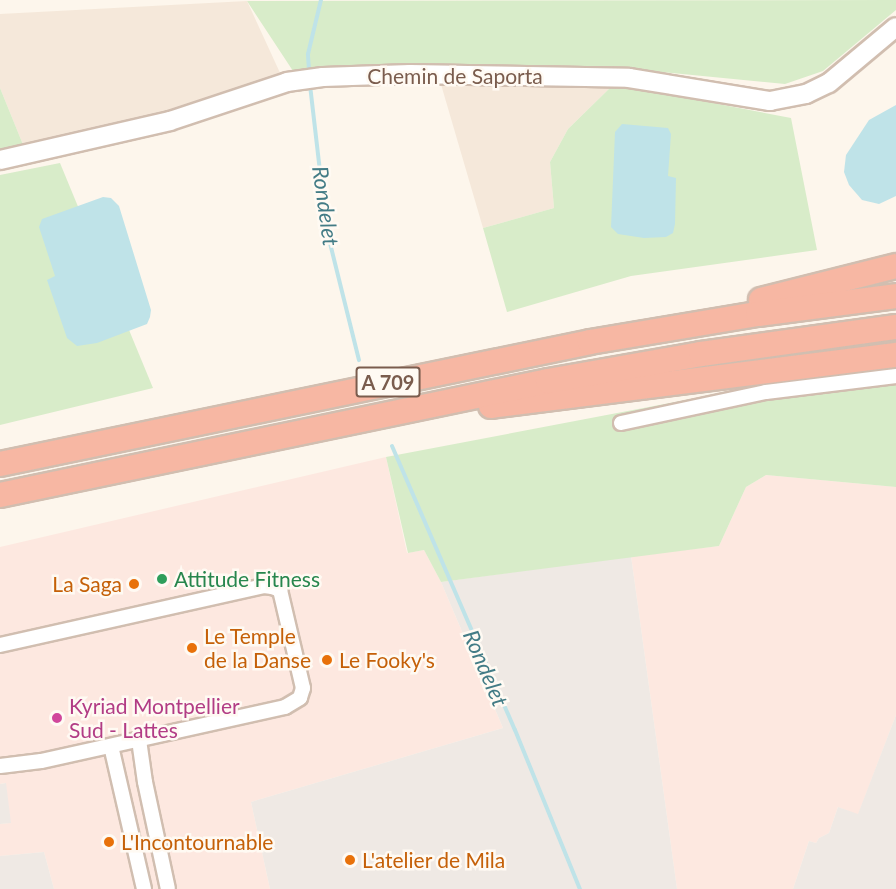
<!DOCTYPE html>
<style>
body{margin:0}
#map{position:relative;width:896px;height:889px;overflow:hidden;background:#fdf6ec;font-family:Lato,sans-serif}
div>[style]{position:absolute}
.residential>*{inset:0;background:#f5e8da}
.commercial>*{inset:0;background:#fde8e0}
.industrial>*{inset:0;background:#efe9e4}
.green>*{inset:0;background:#d8ecc9}
.water>*{inset:0;background:#bfe3e8}
.stream>*{height:4px;margin:-2px;padding:0 2px;transform-origin:2px;border-radius:2px;background:#bfe3e8}
.roads{filter:drop-shadow(2px 0 #d1beb0) drop-shadow(-2px 0 #d1beb0) drop-shadow(0 2px #d1beb0) drop-shadow(0 -2px #d1beb0)}
.street>*{height:14px;margin:-7px;padding:0 7px;transform-origin:7px;border-radius:7px;background:#fff}
.secondary>*{height:18px;margin:-9px;padding:0 9px;transform-origin:9px;border-radius:9px;background:#fff}
.highway>*{height:24px;margin:-12px;padding:0 12px;transform-origin:12px;border-radius:12px;background:#f7b7a3}
.dots>*{width:16px;height:16px;translate:-50% -50%;box-sizing:border-box;border:3px solid #fffaf3;border-radius:50%}
span{translate:-50% -50%;white-space:nowrap;text-align:center;line-height:1.15;-webkit-text-stroke:5px #fffaf3;paint-order:stroke}
.shield-label span{padding:2px 4px;background:#fffaf3;border:2px solid;border-radius:4px;-webkit-text-stroke-width:0}
.shield-label{font-size:20px;color:#7a5c4d;font-weight:700}
.street-label{font-size:21px;color:#7a5c4d}
.leisure-label{font-size:21px;color:#27864d}
.left{translate:0 -50%;text-align:left}
.food-label{font-size:21px;color:#c56008}
.right{translate:-100% -50%;text-align:right}
.hotel-label{font-size:21px;color:#b23c85}
.water-label{font-size:22px;color:#437c86;font-style:italic}
</style>
<div id="map">
<div class="residential">
<i style="clip-path:polygon(247px 1px,281px 75px,142px 119px,24px 147px,0 88px,0 14px)"></i>
<i style="clip-path:polygon(440px 81px,614px 84px,568px 129px,550px 162px,554px 208px,483px 228px)"></i>
</div>
<div class="commercial">
<i style="clip-path:polygon(386px 457px,407px 553px,424px 550px,441px 582px,503px 728px,251px 802px,270px 889px,54px 889px,44px 852px,0 856px,0 824px,10px 823px,5px 783px,0 784px,0 547px)"></i>
<i style="clip-path:polygon(766px 475px,896px 487px,896px 715px,858px 815px,838px 807px,829px 833px,819px 838px,816px 843px,809px 841px,793px 889px,677px 889px,631px 556px,719px 546px,746px 487px)"></i>
</div>
<div class="industrial">
<i style="clip-path:polygon(631px 556px,677px 889px,270px 889px,251px 802px,503px 728px,441px 582px)"></i>
<i style="clip-path:polygon(896px 715px,896px 889px,793px 889px,809px 841px,816px 843px,819px 838px,829px 833px,838px 807px,858px 814px)"></i>
<i style="clip-path:polygon(6px 783px,11px 823px,0 824px,0 784px)"></i>
<i style="clip-path:polygon(44px 852px,54px 889px,0 889px,0 856px)"></i>
</div>
<div class="green">
<i style="clip-path:polygon(896px 0,896px 10px,823px 71px,785px 84px,631px 69px,440px 65px,293px 71px,247px 1px)"></i>
<i style="clip-path:polygon(614px 84px,791px 118px,817px 250px,631px 276px,507px 312px,483px 228px,554px 208px,550px 162px,568px 129px)"></i>
<i style="clip-path:polygon(0 88px,24px 147px,0 152px)"></i>
<i style="clip-path:polygon(60px 163px,153px 388px,0 425px,0 175px)"></i>
<i style="clip-path:polygon(896px 370px,896px 487px,766px 475px,746px 487px,719px 546px,441px 582px,424px 550px,408px 553px,386px 457px,696px 398px)"></i>
</div>
<div class="water">
<i style="clip-path:polygon(896px 105px,896px 196px,879px 204px,862px 200px,849px 185px,844px 172px,846px 155px,869px 120px)"></i>
<i style="clip-path:polygon(622px 124px,668px 128px,671px 134px,668px 176px,676px 178px,675px 224px,673px 233px,666px 237px,644px 238px,618px 234px,611px 227px,615px 132px)"></i>
<i style="clip-path:polygon(103px 197px,111px 198px,119px 206px,151px 310px,150px 317px,147px 324px,97px 343px,77px 346px,67px 338px,47px 280px,55px 276px,39px 227px,42px 219px)"></i>
</div>
<div class="stream">
<i style="left:309px;top:70px;width:16px;rotate:-94deg"></i>
<i style="left:308px;top:54px;width:56px;rotate:-76.5deg"></i>
<i style="left:310px;top:85px;width:147px;rotate:83.4deg"></i>
<i style="left:327px;top:231px;width:133px;rotate:76.1deg"></i>
<i style="left:392px;top:446px;width:309px;rotate:66.6deg"></i>
<i style="left:515px;top:730px;width:172px;rotate:67.8deg"></i>
</div>
<div class="roads">
<div class="street">
<i style="left:621px;top:423px;width:148px;rotate:-12.1deg"></i>
<i style="left:766px;top:392px;width:131px;rotate:-7deg"></i>
<i style="left:0;top:645px;width:271px;rotate:-12.6deg"></i>
<i style="left:264px;top:586px;width:8px;rotate:7deg"></i>
<i style="left:272px;top:587px;width:9px;rotate:21deg"></i>
<i style="left:280px;top:590px;width:101px;rotate:76.8deg"></i>
<i style="left:303px;top:688px;width:10px;rotate:107deg"></i>
<i style="left:300px;top:698px;width:17px;rotate:149deg"></i>
<i style="left:285px;top:707px;width:250px;rotate:167.5deg"></i>
<i style="left:41px;top:761px;width:41px;rotate:173deg"></i>
<i style="left:139px;top:740px;width:42px;rotate:81.9deg"></i>
<i style="left:145px;top:782px;width:109px;rotate:77.9deg"></i>
<i style="left:111px;top:746px;width:147px;rotate:77deg"></i>
</div>
<div class="secondary">
<i style="left:0;top:160px;width:174px;rotate:-12.9deg"></i>
<i style="left:170px;top:121px;width:123px;rotate:-18.4deg"></i>
<i style="left:287px;top:82px;width:36px;rotate:-8deg"></i>
<i style="left:323px;top:77px;width:87px;rotate:-2deg"></i>
<i style="left:410px;top:74px;width:219px;rotate:1deg"></i>
<i style="left:629px;top:78px;width:143px;rotate:9.3deg"></i>
<i style="left:770px;top:101px;width:37px;rotate:-11deg"></i>
<i style="left:806px;top:94px;width:25px;rotate:-26deg"></i>
<i style="left:829px;top:83px;width:87px;rotate:-39.9deg"></i>
</div>
<div class="highway">
<i style="left:761px;top:300px;width:139px;rotate:-14.1deg"></i>
<i style="left:491px;top:406px;width:408px;rotate:-7.2deg"></i>
<i style="left:0;top:464px;width:602px;rotate:-11.68deg"></i>
<i style="left:590px;top:342px;width:170px;rotate:-9.5deg"></i>
<i style="left:758px;top:314px;width:139px;rotate:-7.4deg"></i>
<i style="left:0;top:495px;width:560px;rotate:-11.75deg"></i>
<i style="left:548px;top:381px;width:155px;rotate:-10deg"></i>
<i style="left:701px;top:354px;width:197px;rotate:-7.9deg"></i>
</div>
</div>
<div class="dots">
<i style="left:162px;top:579px;background:#2e9e5b"></i>
<i style="left:134px;top:584px;background:#e8710a"></i>
<i style="left:192px;top:648px;background:#e8710a"></i>
<i style="left:327px;top:660px;background:#e8710a"></i>
<i style="left:57px;top:718px;background:#d1479c"></i>
<i style="left:109px;top:842px;background:#e8710a"></i>
<i style="left:350px;top:860px;background:#e8710a"></i>
</div>
<div class="shield-label">
<span style="left:388px;top:382px">A 709</span>
</div>
<div class="street-label">
<span style="left:455px;top:76px">Chemin de Saporta</span>
</div>
<div class="leisure-label">
<span class="left" style="left:174px;top:579px">Attitude Fitness</span>
</div>
<div class="food-label">
<span class="right" style="left:122px;top:584px">La Saga</span>
<span class="left" style="left:204px;top:648px">Le Temple<br>de la Danse</span>
<span class="left" style="left:339px;top:660px">Le Fooky's</span>
<span class="left" style="left:121px;top:842px">L'Incontournable</span>
<span class="left" style="left:362px;top:860px">L'atelier de Mila</span>
</div>
<div class="hotel-label">
<span class="left" style="left:69px;top:718px">Kyriad Montpellier<br>Sud - Lattes</span>
</div>
<div class="water-label">
<span style="left:326px;top:206px;rotate:82deg">Rondelet</span>
<span style="left:486px;top:668px;rotate:67deg">Rondelet</span>
</div>
</div>
